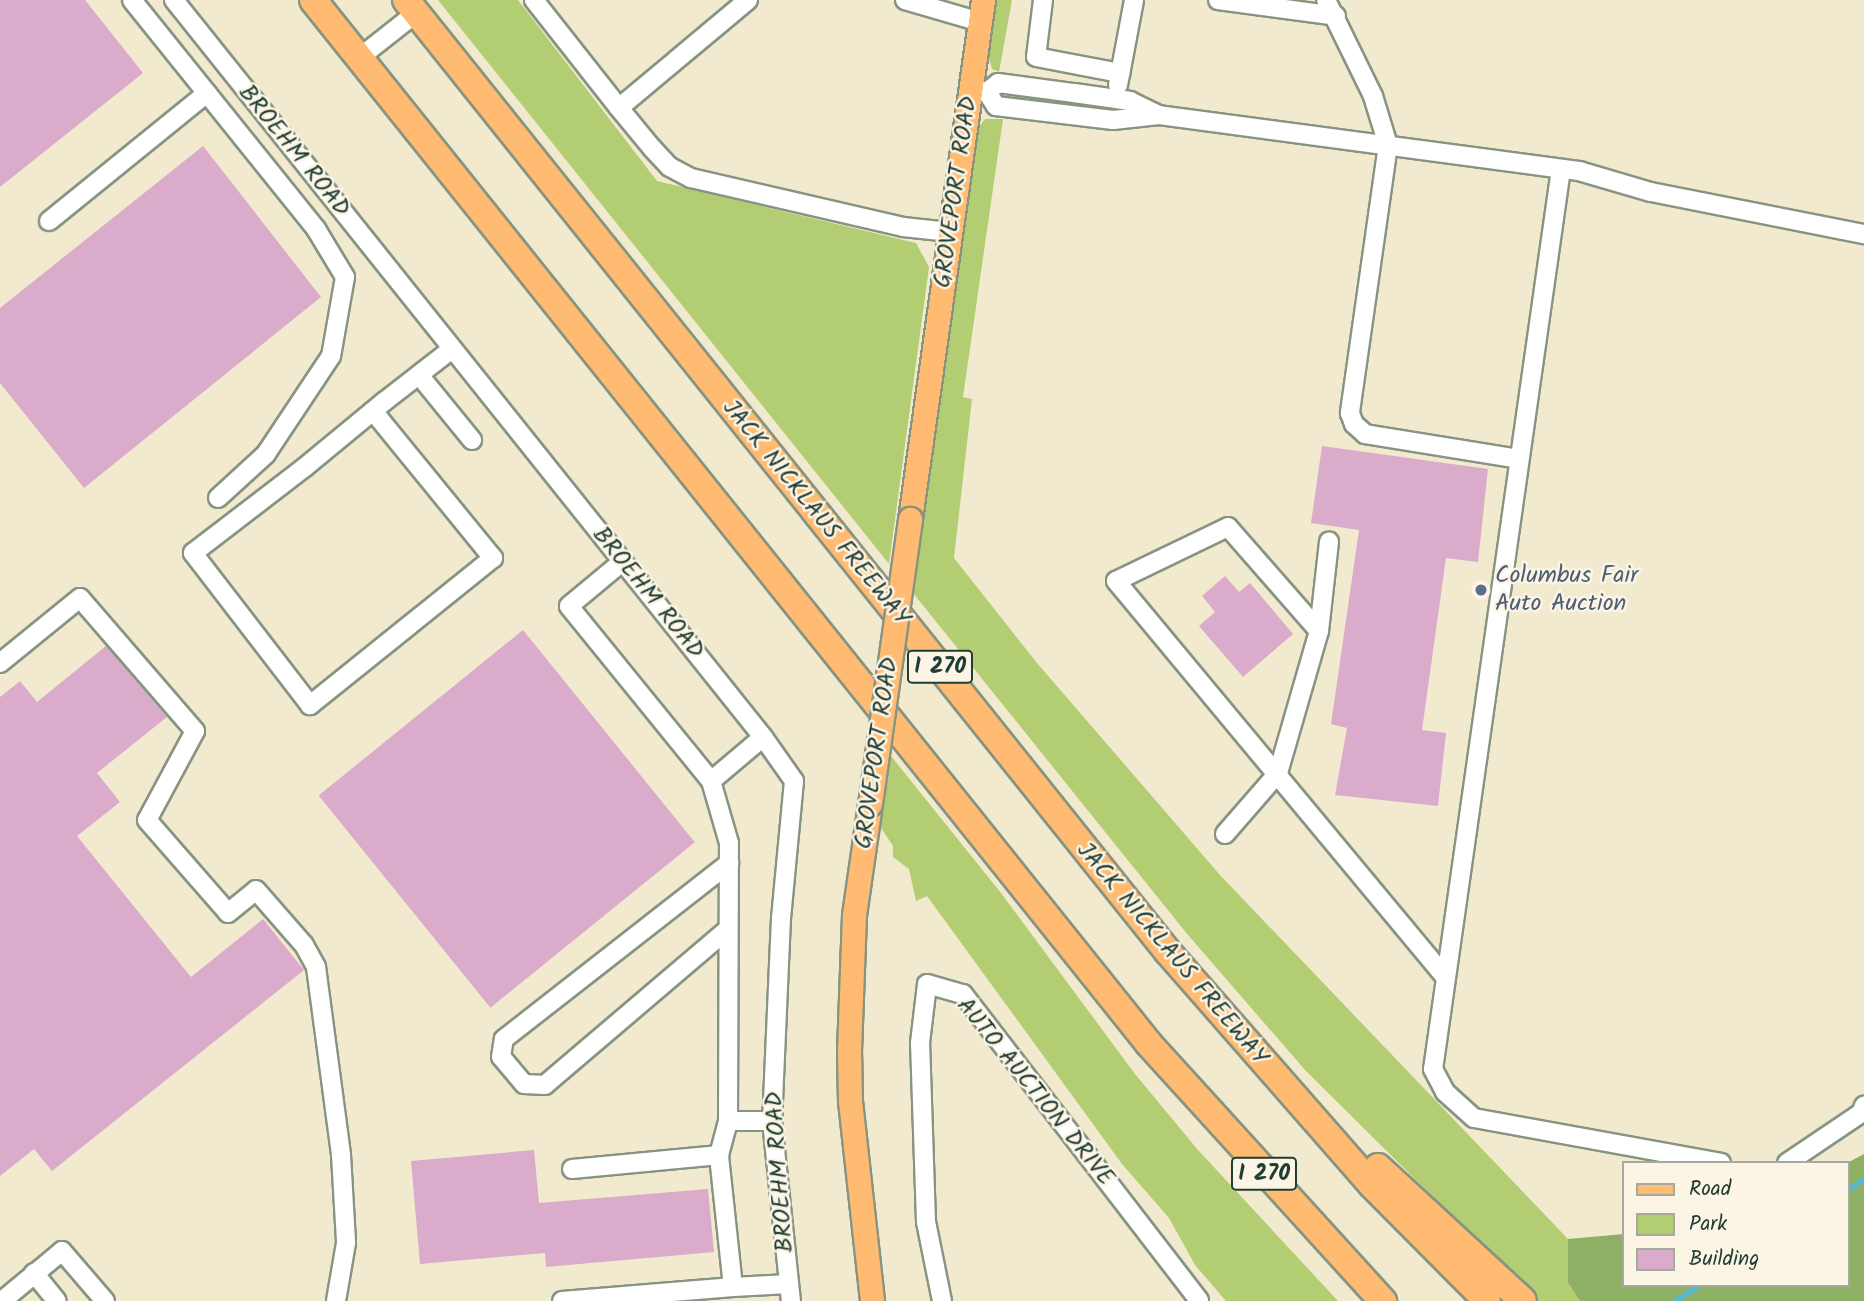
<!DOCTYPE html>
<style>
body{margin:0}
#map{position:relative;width:1864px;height:1301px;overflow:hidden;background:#f2eacf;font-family:Kalam,sans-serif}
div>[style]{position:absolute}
.green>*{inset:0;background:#b3cd73}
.forest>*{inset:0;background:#8eb065}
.stream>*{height:5px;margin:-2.5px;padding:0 2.5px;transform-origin:2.5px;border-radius:2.5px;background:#56b8d5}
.building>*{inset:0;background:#daabca;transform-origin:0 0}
.roads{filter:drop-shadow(2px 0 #889482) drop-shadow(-2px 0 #889482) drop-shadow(0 2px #889482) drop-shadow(0 -2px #889482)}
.minor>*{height:18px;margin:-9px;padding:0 9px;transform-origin:9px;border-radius:9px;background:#fff}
.major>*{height:23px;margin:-11.5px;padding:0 11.5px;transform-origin:11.5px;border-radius:11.5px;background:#ffbb71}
.highway>*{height:26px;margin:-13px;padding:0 13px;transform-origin:13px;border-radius:13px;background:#ffbb71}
.bridges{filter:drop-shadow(2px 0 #889482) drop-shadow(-2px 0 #889482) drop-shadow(0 2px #889482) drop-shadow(0 -2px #889482)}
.major-bridge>*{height:23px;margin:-11.5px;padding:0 11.5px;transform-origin:11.5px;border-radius:11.5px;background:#ffbb71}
.dots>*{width:19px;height:19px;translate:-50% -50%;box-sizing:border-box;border:4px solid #fcf5e5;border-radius:50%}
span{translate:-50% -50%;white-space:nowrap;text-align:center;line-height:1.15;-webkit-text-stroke:5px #fcf5e5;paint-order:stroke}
.shield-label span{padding:2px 5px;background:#fcf5e5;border:2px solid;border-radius:5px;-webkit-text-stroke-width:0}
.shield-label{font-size:23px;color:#1f3d34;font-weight:700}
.street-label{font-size:24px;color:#1f3d34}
.service-label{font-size:24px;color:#4e5e75}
.left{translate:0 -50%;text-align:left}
.legend{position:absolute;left:1622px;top:1161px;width:228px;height:126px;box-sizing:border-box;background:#fcf5e5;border:2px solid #a4ab9e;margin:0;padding:9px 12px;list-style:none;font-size:21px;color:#1f3d34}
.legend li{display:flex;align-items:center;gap:14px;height:35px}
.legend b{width:35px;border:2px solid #a4ab9e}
</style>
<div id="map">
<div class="green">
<i style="clip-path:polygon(438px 0,518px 0,657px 181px,916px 243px,929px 267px,889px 564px)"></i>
<i style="clip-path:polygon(997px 0,1012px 0,999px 72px,992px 69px,988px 55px)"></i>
<i style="clip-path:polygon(985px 119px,1003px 119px,963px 397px,972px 399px,954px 558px,1037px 663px,1220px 875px,1568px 1239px,1568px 1283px,1580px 1301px,1538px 1301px,1305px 1070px,1188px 935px,913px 593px,977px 129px)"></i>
<i style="clip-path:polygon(891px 756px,1001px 893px,1135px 1074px,1198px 1150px,1338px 1301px,1226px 1301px,1195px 1265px,1169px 1218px,1122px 1164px,927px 896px,916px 901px,909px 869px,893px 857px,893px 846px,881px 828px)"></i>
</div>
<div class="forest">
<i style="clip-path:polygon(1864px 1154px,1864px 1301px,1580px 1301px,1568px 1283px,1568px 1239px,1624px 1234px,1624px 1285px,1848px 1285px,1847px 1163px)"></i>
</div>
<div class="stream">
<i style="left:1848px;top:1189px;width:19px;rotate:-32deg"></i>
<i style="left:1674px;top:1301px;width:31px;rotate:-32deg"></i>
</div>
<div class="building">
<i style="clip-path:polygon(0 0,85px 0,143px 73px,0 187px)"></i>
<i style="clip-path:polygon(203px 146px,321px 297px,84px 488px,0 383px,0 308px)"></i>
<i style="clip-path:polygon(1322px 446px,1488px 469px,1478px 562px,1446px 558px,1422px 730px,1446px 733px,1438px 806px,1335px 795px,1347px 728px,1331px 724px,1359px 530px,1311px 523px)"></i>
<i style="clip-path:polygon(1225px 576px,1239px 592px,1250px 583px,1293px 634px,1243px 677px,1199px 626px,1215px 612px,1202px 596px)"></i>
<i style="left:523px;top:630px;width:273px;height:263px;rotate:51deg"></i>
<i style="clip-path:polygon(106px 646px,167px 717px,97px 773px,120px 802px,77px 836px,191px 977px,263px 919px,304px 970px,52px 1171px,34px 1149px,0 1176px,0 697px,20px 681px,37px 702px)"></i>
<i style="clip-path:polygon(534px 1150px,539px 1203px,708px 1189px,714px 1252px,546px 1267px,545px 1253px,420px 1264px,411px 1161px)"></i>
</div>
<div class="roads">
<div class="minor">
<i style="left:132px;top:0;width:294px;rotate:51.2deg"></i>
<i style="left:316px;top:229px;width:56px;rotate:58.9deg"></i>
<i style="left:345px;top:277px;width:80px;rotate:100deg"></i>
<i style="left:331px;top:356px;width:118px;rotate:123.6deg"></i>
<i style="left:266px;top:454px;width:65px;rotate:137.5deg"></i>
<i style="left:174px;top:0;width:943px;rotate:51.37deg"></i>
<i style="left:763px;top:737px;width:54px;rotate:54.8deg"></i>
<i style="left:794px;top:781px;width:138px;rotate:95.4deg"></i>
<i style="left:781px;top:918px;width:203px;rotate:92.5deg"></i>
<i style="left:772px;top:1121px;width:181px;rotate:84deg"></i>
<i style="left:534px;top:0;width:137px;rotate:51.8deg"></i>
<i style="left:748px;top:0;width:168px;rotate:140.1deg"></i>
<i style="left:619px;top:108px;width:52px;rotate:50.5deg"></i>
<i style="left:652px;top:148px;width:26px;rotate:47deg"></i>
<i style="left:670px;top:167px;width:24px;rotate:28deg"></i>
<i style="left:691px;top:178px;width:218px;rotate:13deg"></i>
<i style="left:903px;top:227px;width:47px;rotate:6.1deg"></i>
<i style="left:905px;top:0;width:78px;rotate:16.3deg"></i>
<i style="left:1043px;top:0;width:57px;rotate:97deg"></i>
<i style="left:1036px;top:57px;width:86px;rotate:10.8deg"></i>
<i style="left:1218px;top:0;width:119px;rotate:7.7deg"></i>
<i style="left:1326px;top:0;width:107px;rotate:63.9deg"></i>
<i style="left:1373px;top:96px;width:51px;rotate:73deg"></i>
<i style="left:1388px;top:145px;width:271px;rotate:98.1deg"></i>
<i style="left:1350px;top:413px;width:12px;rotate:70deg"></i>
<i style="left:1354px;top:424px;width:15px;rotate:42deg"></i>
<i style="left:1365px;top:434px;width:156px;rotate:9.2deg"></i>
<i style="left:359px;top:58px;width:73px;rotate:-38.3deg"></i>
<i style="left:1118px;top:85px;width:86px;rotate:-79.3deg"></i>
<i style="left:970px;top:89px;width:17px;rotate:10deg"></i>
<i style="left:987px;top:92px;width:14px;rotate:-39deg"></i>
<i style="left:998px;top:83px;width:77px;rotate:7.5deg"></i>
<i style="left:1074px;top:93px;width:57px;rotate:8.1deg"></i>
<i style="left:1130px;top:101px;width:32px;rotate:26deg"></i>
<i style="left:1159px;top:115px;width:46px;rotate:173.8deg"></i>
<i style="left:1113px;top:120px;width:118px;rotate:-173.2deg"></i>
<i style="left:996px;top:106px;width:17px;rotate:-123deg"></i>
<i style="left:1159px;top:115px;width:424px;rotate:7.6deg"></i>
<i style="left:1579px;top:171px;width:75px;rotate:16.3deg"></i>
<i style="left:1651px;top:192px;width:217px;rotate:11.2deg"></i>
<i style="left:1561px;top:169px;width:909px;rotate:98.09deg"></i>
<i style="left:1433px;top:1069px;width:26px;rotate:62deg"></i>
<i style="left:1445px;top:1092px;width:39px;rotate:42deg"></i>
<i style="left:1474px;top:1118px;width:251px;rotate:10.3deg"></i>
<i style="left:49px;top:221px;width:203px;rotate:-39deg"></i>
<i style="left:419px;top:375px;width:84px;rotate:50.8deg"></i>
<i style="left:373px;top:411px;width:190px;rotate:50.8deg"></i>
<i style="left:493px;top:558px;width:235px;rotate:141.2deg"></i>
<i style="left:310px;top:705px;width:192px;rotate:-127.6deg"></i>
<i style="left:193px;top:553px;width:141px;rotate:-37.5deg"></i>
<i style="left:305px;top:467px;width:88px;rotate:-39.5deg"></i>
<i style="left:373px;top:411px;width:16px;rotate:-40deg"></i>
<i style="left:385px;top:401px;width:85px;rotate:-37.8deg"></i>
<i style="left:1319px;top:631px;width:138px;rotate:-131.2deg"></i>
<i style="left:1228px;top:527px;width:124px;rotate:154.3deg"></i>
<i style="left:1116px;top:581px;width:516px;rotate:50.27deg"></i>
<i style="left:0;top:663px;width:103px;rotate:-39.1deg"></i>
<i style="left:80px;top:598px;width:176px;rotate:49.2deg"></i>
<i style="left:195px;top:731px;width:101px;rotate:118.3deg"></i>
<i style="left:147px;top:820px;width:123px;rotate:48.9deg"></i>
<i style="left:228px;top:913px;width:36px;rotate:-39deg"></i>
<i style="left:256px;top:890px;width:73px;rotate:48.9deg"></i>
<i style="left:304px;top:945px;width:25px;rotate:61deg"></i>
<i style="left:316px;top:967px;width:190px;rotate:82.4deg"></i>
<i style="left:341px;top:1155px;width:88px;rotate:86.7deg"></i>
<i style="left:346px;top:1243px;width:59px;rotate:99.8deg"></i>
<i style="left:711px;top:781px;width:68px;rotate:-40.2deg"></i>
<i style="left:1225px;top:834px;width:81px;rotate:-49deg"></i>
<i style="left:1278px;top:773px;width:148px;rotate:-73.9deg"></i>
<i style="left:1319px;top:631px;width:90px;rotate:-83.6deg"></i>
<i style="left:728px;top:929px;width:240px;rotate:139.6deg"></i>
<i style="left:545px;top:1085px;width:21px;rotate:-177deg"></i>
<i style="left:524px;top:1084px;width:35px;rotate:-130deg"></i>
<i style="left:501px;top:1057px;width:18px;rotate:-81deg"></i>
<i style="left:504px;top:1039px;width:286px;rotate:-38deg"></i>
<i style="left:728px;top:1121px;width:44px"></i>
<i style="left:1787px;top:1163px;width:89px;rotate:-34deg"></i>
<i style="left:1861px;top:1113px;width:8px;rotate:-67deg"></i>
<i style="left:572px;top:1169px;width:148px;rotate:-5.4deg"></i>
<i style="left:34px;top:1273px;width:36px;rotate:51deg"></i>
<i style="left:733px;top:1287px;width:56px;rotate:-3.1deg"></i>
<i style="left:2px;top:1301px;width:78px;rotate:-39.8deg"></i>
<i style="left:62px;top:1251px;width:66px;rotate:49.3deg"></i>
<i style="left:562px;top:1301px;width:172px;rotate:-4.7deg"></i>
<i style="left:733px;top:1287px;width:133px;rotate:-96.1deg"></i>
<i style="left:719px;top:1155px;width:35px;rotate:-75deg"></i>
<i style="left:728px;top:1121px;width:278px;rotate:-89.8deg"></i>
<i style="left:729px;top:843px;width:65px;rotate:-106.2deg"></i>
<i style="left:711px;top:781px;width:225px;rotate:-129.1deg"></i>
<i style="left:569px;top:606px;width:69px;rotate:-39.7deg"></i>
<i style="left:942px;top:1301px;width:81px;rotate:-101.4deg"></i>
<i style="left:926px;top:1222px;width:179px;rotate:-91.9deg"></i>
<i style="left:920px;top:1043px;width:59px;rotate:-83.2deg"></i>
<i style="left:927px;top:984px;width:37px;rotate:16deg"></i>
<i style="left:963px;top:994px;width:387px;rotate:52.4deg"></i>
</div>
<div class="major">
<i style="left:910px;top:519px;width:524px;rotate:-81.99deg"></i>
<i style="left:870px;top:804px;width:112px;rotate:98.2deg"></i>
<i style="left:854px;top:915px;width:134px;rotate:92.1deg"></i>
<i style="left:849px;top:1049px;width:52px;rotate:88.9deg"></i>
<i style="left:850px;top:1101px;width:201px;rotate:83.7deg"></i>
</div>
<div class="highway">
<i style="left:313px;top:0;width:1337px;rotate:51.31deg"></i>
<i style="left:1149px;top:1044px;width:348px;rotate:47.7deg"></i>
<i style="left:406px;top:0;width:1219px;rotate:51.33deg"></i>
<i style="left:1168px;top:952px;width:310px;rotate:48.8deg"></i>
<i style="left:1372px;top:1185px;width:163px;rotate:45.2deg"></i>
<i style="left:1378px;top:1167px;width:197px;rotate:42.7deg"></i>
</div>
</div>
<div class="bridges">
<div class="major-bridge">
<i style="left:870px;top:804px;width:288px;rotate:-82deg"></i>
</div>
</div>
<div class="dots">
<i style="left:1481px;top:590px;background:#5c6f8a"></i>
</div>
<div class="shield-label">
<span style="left:940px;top:667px">I 270</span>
<span style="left:1264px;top:1174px">I 270</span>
</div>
<div class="street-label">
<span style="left:294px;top:151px;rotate:51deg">BROEHM ROAD</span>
<span style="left:956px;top:192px;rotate:-82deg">GROVEPORT ROAD</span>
<span style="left:816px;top:513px;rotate:51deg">JACK NICKLAUS FREEWAY</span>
<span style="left:648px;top:593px;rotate:51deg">BROEHM ROAD</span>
<span style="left:877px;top:753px;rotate:-82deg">GROVEPORT ROAD</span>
<span style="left:1172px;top:954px;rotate:50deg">JACK NICKLAUS FREEWAY</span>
<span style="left:1035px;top:1092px;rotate:51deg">AUTO AUCTION DRIVE</span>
<span style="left:780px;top:1172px;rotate:-94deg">BROEHM ROAD</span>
</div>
<div class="service-label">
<span class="left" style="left:1495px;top:590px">Columbus Fair<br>Auto Auction</span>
</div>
<ul class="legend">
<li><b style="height:9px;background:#ffbb71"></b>Road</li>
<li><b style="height:19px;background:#b3cd73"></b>Park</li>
<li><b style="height:19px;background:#daabca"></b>Building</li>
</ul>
</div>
